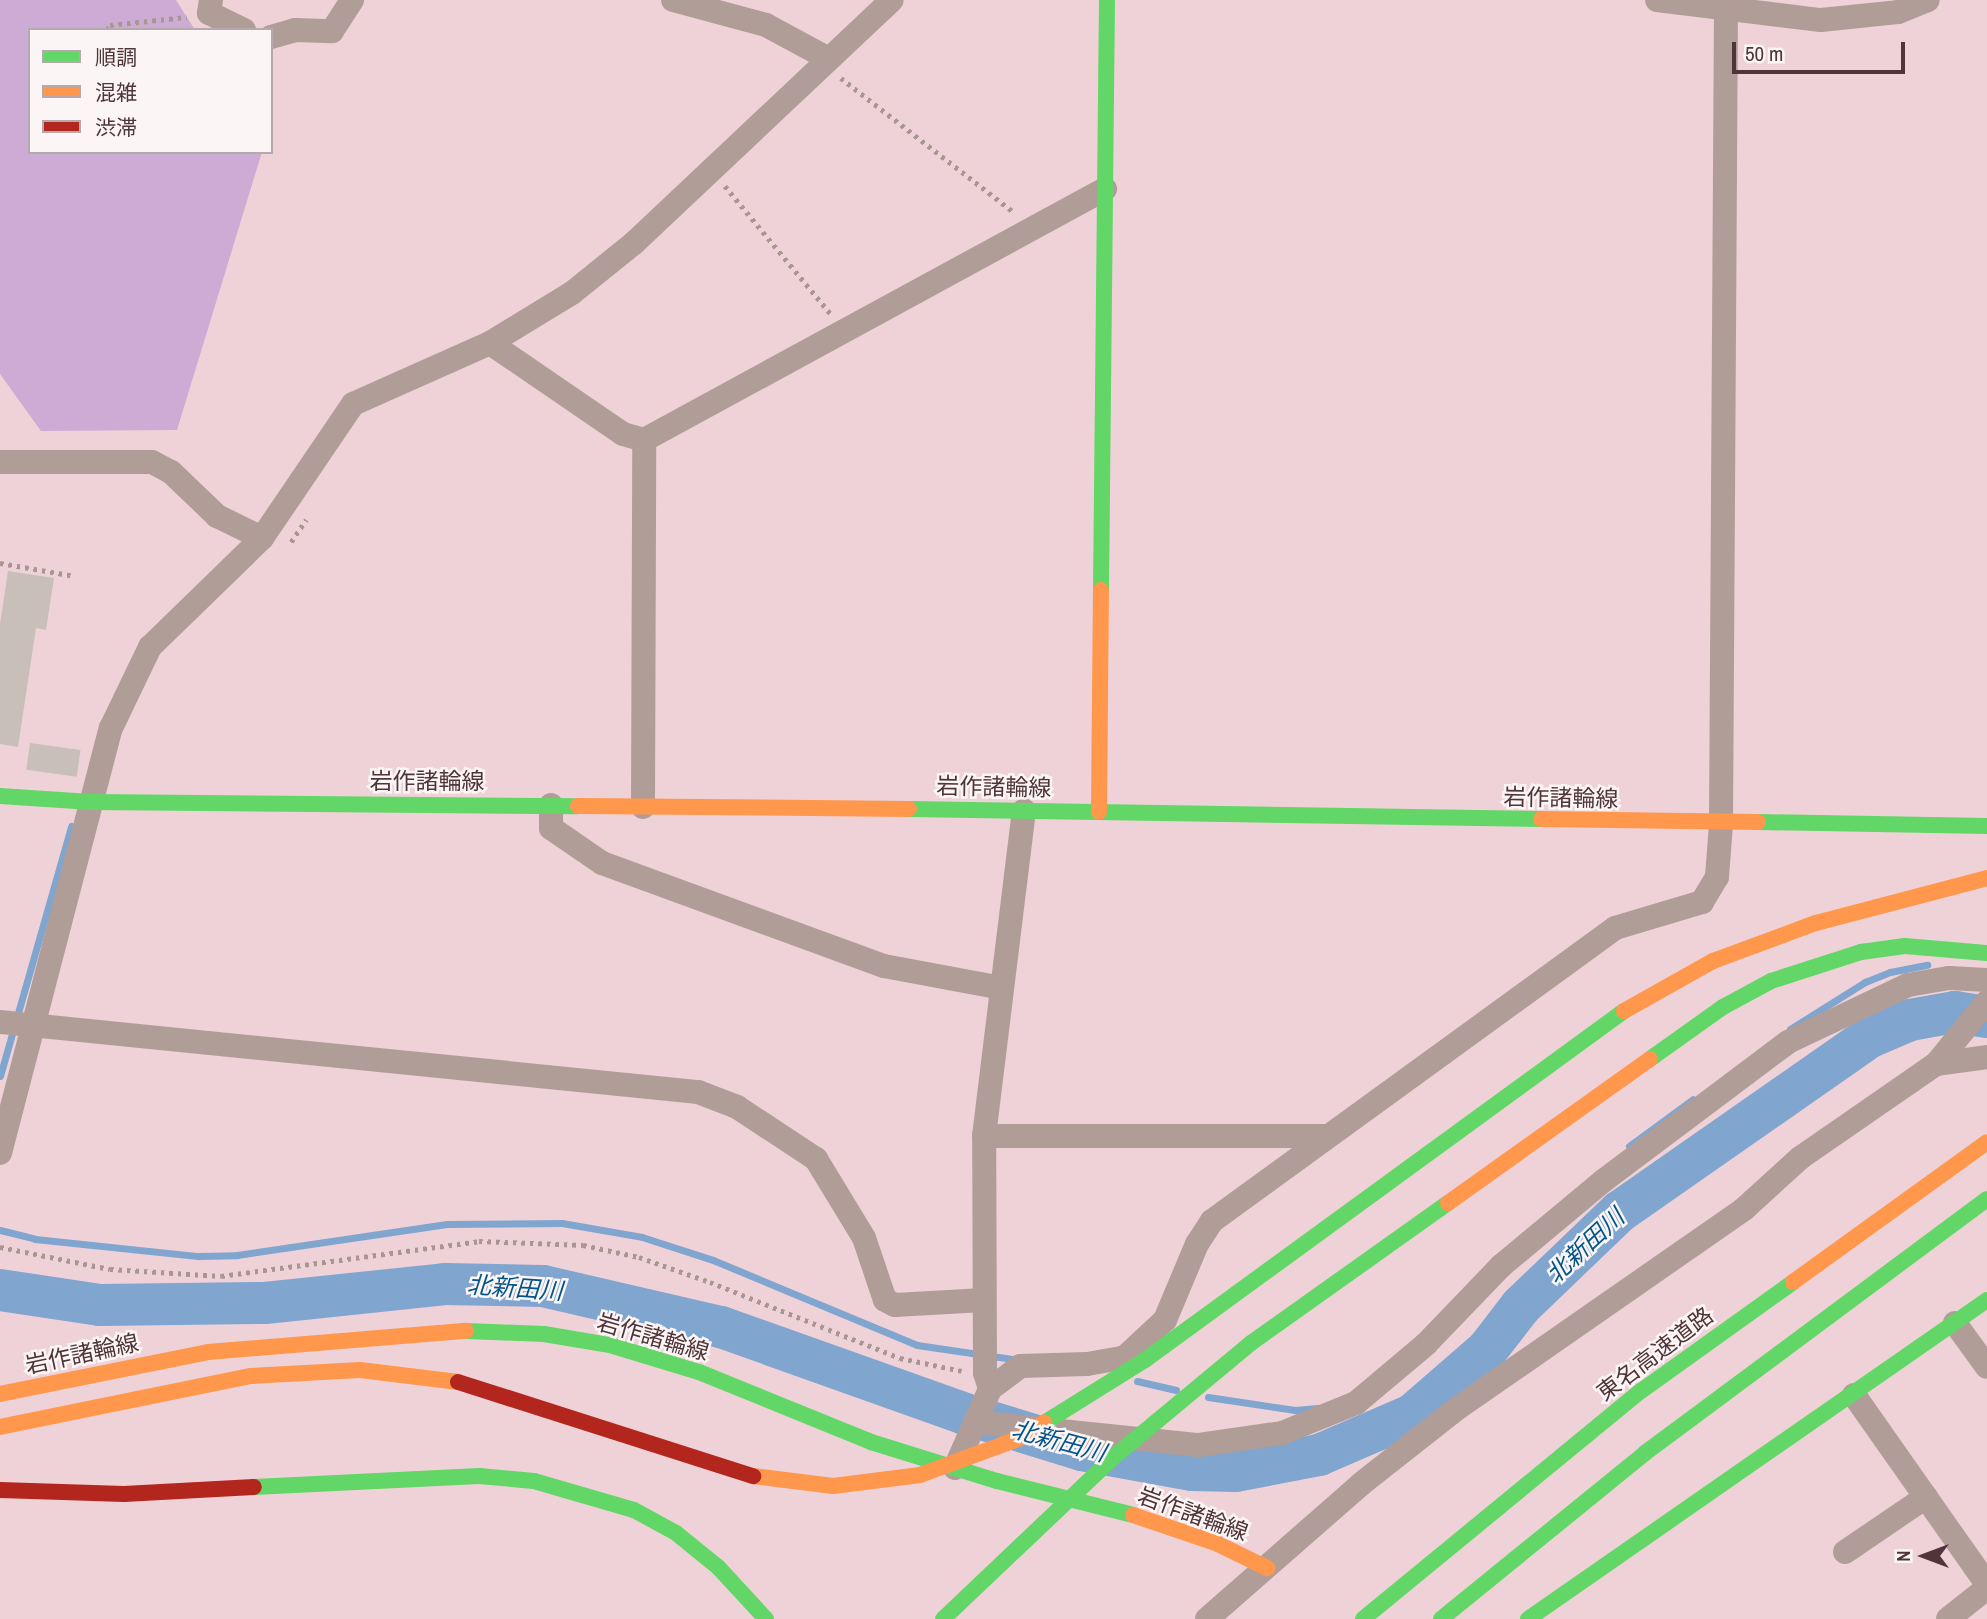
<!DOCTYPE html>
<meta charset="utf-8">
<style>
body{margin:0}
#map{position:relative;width:1987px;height:1619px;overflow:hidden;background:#efd2d8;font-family:"Archivo Narrow","Noto Sans JP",sans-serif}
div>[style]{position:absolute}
.forest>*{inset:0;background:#ccacd5}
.stream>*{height:7px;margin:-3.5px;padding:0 3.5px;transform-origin:3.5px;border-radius:3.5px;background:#80a5ce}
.river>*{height:42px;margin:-21px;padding:0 21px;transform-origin:21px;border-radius:21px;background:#80a5ce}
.building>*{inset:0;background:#c8bfb8;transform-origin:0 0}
.path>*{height:4.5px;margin-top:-2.25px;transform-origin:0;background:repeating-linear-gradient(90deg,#a89791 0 3.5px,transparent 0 8.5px)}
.street>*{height:24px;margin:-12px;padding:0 12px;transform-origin:12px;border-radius:12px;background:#b19d97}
.fast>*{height:16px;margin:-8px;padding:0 8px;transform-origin:8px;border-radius:8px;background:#63d668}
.slow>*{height:16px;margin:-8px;padding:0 8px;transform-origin:8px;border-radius:8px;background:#ff974d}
.jam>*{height:16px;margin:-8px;padding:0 8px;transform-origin:8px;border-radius:8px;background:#b3261e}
span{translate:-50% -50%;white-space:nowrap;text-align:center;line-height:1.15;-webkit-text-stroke:5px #fcf5f6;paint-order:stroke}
.street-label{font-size:23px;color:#4f353a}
.water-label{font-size:24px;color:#035589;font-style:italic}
.legend{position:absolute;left:28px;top:28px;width:245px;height:126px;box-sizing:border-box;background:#fcf5f6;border:2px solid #b7a8ab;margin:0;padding:9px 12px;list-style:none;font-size:21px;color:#4f353a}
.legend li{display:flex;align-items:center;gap:14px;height:35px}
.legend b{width:35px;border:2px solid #b7a8ab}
.north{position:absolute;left:1889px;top:1521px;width:70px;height:70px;-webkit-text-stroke:5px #fcf5f6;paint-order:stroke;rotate:270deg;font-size:19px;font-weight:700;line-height:28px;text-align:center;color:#4f353a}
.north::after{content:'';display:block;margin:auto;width:24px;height:32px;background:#4f353a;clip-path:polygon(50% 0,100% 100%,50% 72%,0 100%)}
.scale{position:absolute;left:1732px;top:42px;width:173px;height:32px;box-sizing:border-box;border:4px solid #4f353a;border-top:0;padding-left:9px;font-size:21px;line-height:24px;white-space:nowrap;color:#4f353a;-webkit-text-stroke:5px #fcf5f6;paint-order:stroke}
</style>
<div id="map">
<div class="forest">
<i style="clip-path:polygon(0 0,176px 0,195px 30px,30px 30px,30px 152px,262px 152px,177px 430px,41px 431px,0 374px)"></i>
</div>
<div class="stream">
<i style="left:1790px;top:1029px;width:89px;rotate:-32.1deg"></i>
<i style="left:1865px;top:982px;width:27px;rotate:-22deg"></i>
<i style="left:1890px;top:972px;width:38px;rotate:-11deg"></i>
<i style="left:0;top:1076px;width:260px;rotate:-74.1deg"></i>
<i style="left:1629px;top:1146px;width:79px;rotate:-36.3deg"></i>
<i style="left:0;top:1230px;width:36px;rotate:14deg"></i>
<i style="left:35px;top:1239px;width:164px;rotate:6deg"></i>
<i style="left:198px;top:1256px;width:39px;rotate:-1deg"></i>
<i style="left:237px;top:1255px;width:212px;rotate:-8.4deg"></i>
<i style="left:447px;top:1224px;width:115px;rotate:-0.5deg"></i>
<i style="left:562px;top:1223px;width:81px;rotate:9.9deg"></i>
<i style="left:642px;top:1237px;width:75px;rotate:17.9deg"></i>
<i style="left:713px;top:1260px;width:221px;rotate:22.6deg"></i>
<i style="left:917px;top:1345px;width:102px;rotate:8.4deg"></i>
<i style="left:1137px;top:1381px;width:40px;rotate:13deg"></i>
<i style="left:1208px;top:1397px;width:88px;rotate:8.5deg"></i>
<i style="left:1295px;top:1410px;width:23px;rotate:-5deg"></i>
</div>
<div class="river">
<i style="left:0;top:1290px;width:101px;rotate:8.5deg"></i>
<i style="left:100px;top:1305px;width:165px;rotate:-0.7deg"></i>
<i style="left:265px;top:1303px;width:181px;rotate:-6deg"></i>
<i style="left:445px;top:1284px;width:98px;rotate:1.2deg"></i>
<i style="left:543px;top:1286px;width:183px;rotate:13deg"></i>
<i style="left:721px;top:1327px;width:259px;rotate:19.6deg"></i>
<i style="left:965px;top:1414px;width:122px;rotate:17.1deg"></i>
<i style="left:1082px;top:1450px;width:112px;rotate:10.3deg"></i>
<i style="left:1192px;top:1470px;width:44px;rotate:1.3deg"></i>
<i style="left:1236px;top:1471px;width:85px;rotate:-10.9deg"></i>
<i style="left:1319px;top:1455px;width:101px;rotate:-23.3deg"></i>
<i style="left:1412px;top:1415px;width:99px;rotate:-40.9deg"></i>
<i style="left:1487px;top:1350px;width:56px;rotate:-52.3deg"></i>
<i style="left:1521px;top:1306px;width:136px;rotate:-43.8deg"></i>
<i style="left:1619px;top:1212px;width:304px;rotate:-34.9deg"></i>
<i style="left:1868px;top:1038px;width:46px;rotate:-23.2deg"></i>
<i style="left:1910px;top:1020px;width:46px;rotate:-10.1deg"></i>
<i style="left:1955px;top:1012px;width:32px;rotate:9deg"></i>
</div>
<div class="building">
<i style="clip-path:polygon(8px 571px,54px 578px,46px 630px,36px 628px,18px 747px,0 744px,0 624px)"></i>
<i style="left:30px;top:743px;width:51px;height:27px;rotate:8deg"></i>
</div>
<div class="path">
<i style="left:107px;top:30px;width:6px;rotate:-59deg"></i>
<i style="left:110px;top:25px;width:77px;rotate:-5.9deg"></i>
<i style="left:841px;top:78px;width:219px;rotate:37.8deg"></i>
<i style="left:725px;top:186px;width:166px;rotate:50.4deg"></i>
<i style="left:291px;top:542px;width:27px;rotate:-56deg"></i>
<i style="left:0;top:563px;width:76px;rotate:9.8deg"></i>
<i style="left:0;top:1247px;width:112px;rotate:11.3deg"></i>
<i style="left:110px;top:1269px;width:111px;rotate:3.6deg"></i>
<i style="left:221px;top:1276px;width:260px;rotate:-7.7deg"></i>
<i style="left:479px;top:1241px;width:104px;rotate:2.2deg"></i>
<i style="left:583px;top:1245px;width:57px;rotate:12.1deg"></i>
<i style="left:639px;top:1257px;width:75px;rotate:19.4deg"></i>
<i style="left:710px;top:1282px;width:205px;rotate:21.8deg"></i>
<i style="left:900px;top:1358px;width:63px;rotate:11.8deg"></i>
</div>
<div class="street">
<i style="left:211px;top:0;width:13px;rotate:99deg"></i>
<i style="left:209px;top:13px;width:39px;rotate:26deg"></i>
<i style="left:673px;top:0;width:96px;rotate:15deg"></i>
<i style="left:766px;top:25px;width:69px;rotate:28.4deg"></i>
<i style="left:1657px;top:0;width:165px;rotate:7deg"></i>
<i style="left:1821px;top:20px;width:77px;rotate:-5.9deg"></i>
<i style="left:1898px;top:12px;width:32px;rotate:-22deg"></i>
<i style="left:271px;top:37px;width:25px;rotate:-16deg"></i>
<i style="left:295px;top:30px;width:37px;rotate:2deg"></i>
<i style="left:332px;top:31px;width:37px;rotate:-57deg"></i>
<i style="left:490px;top:343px;width:161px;rotate:34.4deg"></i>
<i style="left:623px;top:434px;width:22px;rotate:16deg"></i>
<i style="left:644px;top:440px;width:525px;rotate:-28.57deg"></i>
<i style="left:0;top:462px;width:152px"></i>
<i style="left:152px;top:462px;width:21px;rotate:28deg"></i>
<i style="left:171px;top:472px;width:64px;rotate:43.7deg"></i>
<i style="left:217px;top:516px;width:50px;rotate:26.1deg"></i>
<i style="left:551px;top:805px;width:23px;rotate:90deg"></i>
<i style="left:551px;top:828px;width:62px;rotate:34.5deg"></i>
<i style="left:602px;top:863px;width:300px;rotate:20.1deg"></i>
<i style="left:884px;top:966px;width:120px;rotate:10.6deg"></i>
<i style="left:643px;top:807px;width:367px;rotate:-89.8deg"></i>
<i style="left:0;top:1022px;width:702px;rotate:5.73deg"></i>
<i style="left:698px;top:1092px;width:42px;rotate:21deg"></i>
<i style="left:737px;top:1107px;width:95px;rotate:33.4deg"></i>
<i style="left:816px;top:1159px;width:92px;rotate:58.7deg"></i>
<i style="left:864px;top:1238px;width:65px;rotate:71.3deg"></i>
<i style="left:885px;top:1300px;width:11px;rotate:27deg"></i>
<i style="left:895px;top:1305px;width:89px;rotate:-3.2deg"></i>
<i style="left:1936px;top:1064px;width:80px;rotate:-50.6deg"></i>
<i style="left:984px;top:1136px;width:340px"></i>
<i style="left:0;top:1153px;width:439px;rotate:-75.4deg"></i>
<i style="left:111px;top:728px;width:90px;rotate:-64.3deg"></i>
<i style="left:150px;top:647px;width:156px;rotate:-44.2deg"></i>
<i style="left:262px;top:538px;width:162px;rotate:-55.8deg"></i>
<i style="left:353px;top:404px;width:150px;rotate:-24deg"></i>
<i style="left:490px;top:343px;width:96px;rotate:-31.4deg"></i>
<i style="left:572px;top:293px;width:80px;rotate:-38.9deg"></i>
<i style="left:634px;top:243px;width:354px;rotate:-43.3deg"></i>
<i style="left:1955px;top:1323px;width:54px;rotate:54deg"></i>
<i style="left:990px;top:1389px;width:17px;rotate:-107deg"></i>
<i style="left:985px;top:1373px;width:237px;rotate:-90.2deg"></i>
<i style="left:984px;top:1136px;width:328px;rotate:-83deg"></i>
<i style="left:1854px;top:1395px;width:231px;rotate:54.9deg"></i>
<i style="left:975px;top:1422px;width:225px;rotate:5.9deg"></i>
<i style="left:1199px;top:1445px;width:84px;rotate:-8.2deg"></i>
<i style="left:1282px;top:1433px;width:80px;rotate:-22.1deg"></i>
<i style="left:1356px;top:1403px;width:92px;rotate:-40.1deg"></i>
<i style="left:1426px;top:1344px;width:108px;rotate:-46.1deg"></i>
<i style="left:1501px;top:1266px;width:133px;rotate:-39.8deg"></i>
<i style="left:1603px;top:1181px;width:231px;rotate:-36.9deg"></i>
<i style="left:1788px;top:1042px;width:133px;rotate:-25.4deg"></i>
<i style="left:1908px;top:985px;width:42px;rotate:-9.7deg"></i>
<i style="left:1949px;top:978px;width:38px;rotate:3deg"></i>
<i style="left:955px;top:1468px;width:86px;rotate:-66.1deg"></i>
<i style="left:990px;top:1389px;width:38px;rotate:-37deg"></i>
<i style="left:1020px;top:1366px;width:67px;rotate:-1.7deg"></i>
<i style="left:1087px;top:1364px;width:39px;rotate:-10deg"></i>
<i style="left:1125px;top:1357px;width:54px;rotate:-42.8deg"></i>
<i style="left:1165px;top:1320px;width:82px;rotate:-67.2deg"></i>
<i style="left:1197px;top:1244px;width:27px;rotate:-57deg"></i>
<i style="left:1212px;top:1221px;width:498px;rotate:-36deg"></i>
<i style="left:1615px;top:928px;width:91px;rotate:-16.6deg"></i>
<i style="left:1702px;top:902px;width:29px;rotate:-59deg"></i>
<i style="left:1717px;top:877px;width:53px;rotate:-85.7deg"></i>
<i style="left:1721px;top:824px;width:813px;rotate:-89.65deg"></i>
<i style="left:1845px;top:1552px;width:98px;rotate:-34.2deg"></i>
<i style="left:1207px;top:1619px;width:205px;rotate:-41.2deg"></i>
<i style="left:1361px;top:1484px;width:120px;rotate:-38.2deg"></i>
<i style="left:1455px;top:1410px;width:352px;rotate:-34.8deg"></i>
<i style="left:1744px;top:1209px;width:76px;rotate:-42.3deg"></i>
<i style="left:1800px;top:1158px;width:165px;rotate:-34.7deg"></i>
<i style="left:1936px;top:1064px;width:51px;rotate:-7.8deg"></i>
<i style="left:1948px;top:1619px;width:50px;rotate:-38.5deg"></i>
</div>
<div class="fast">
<i style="left:1101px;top:590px;width:590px;rotate:-89.42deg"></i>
<i style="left:0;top:796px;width:91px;rotate:3.8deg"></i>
<i style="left:91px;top:802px;width:487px;rotate:0.5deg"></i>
<i style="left:909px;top:809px;width:632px;rotate:0.91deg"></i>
<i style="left:1758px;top:822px;width:229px;rotate:1deg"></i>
<i style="left:1650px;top:1059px;width:90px;rotate:-35.5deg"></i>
<i style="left:1723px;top:1007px;width:55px;rotate:-28.4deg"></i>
<i style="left:1771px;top:981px;width:95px;rotate:-17.9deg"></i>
<i style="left:1861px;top:952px;width:44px;rotate:-7.8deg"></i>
<i style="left:1905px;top:946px;width:82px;rotate:4.9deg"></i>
<i style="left:466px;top:1331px;width:78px;rotate:2.2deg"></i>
<i style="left:544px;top:1334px;width:67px;rotate:9.5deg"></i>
<i style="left:610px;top:1345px;width:93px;rotate:16.9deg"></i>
<i style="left:699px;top:1372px;width:186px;rotate:22.1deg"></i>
<i style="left:871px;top:1442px;width:132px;rotate:17.2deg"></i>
<i style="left:997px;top:1481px;width:140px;rotate:14deg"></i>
<i style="left:1044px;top:1423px;width:119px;rotate:-32deg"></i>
<i style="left:1145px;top:1360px;width:593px;rotate:-36.08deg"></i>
<i style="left:254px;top:1487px;width:225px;rotate:-2.8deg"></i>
<i style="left:479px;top:1476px;width:55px;rotate:5.2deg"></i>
<i style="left:534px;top:1481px;width:104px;rotate:16.2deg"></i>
<i style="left:634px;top:1510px;width:48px;rotate:28.7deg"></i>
<i style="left:676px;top:1533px;width:54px;rotate:39deg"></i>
<i style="left:718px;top:1567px;width:71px;rotate:47.3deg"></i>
<i style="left:943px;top:1619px;width:237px;rotate:-43.5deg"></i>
<i style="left:1115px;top:1456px;width:177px;rotate:-39.7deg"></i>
<i style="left:1251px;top:1343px;width:242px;rotate:-35.4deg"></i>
<i style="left:1363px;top:1619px;width:360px;rotate:-39.4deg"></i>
<i style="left:1641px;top:1391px;width:187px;rotate:-35.6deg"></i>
<i style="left:1441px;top:1619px;width:263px;rotate:-39.1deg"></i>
<i style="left:1645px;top:1453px;width:426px;rotate:-36.6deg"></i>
<i style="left:1528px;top:1619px;width:559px;rotate:-34.8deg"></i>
</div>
<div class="slow">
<i style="left:578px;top:806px;width:331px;rotate:0.5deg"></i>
<i style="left:1099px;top:812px;width:222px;rotate:-89.5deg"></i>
<i style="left:1541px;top:819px;width:217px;rotate:0.8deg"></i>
<i style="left:1624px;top:1011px;width:102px;rotate:-29.3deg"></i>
<i style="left:1713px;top:961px;width:110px;rotate:-20.3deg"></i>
<i style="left:1816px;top:923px;width:177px;rotate:-14.7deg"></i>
<i style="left:1448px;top:1203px;width:248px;rotate:-35.5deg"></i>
<i style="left:1793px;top:1282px;width:239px;rotate:-35.8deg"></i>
<i style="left:0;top:1394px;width:212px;rotate:-11.4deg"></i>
<i style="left:208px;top:1352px;width:259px;rotate:-4.7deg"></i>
<i style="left:0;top:1427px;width:256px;rotate:-11.5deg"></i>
<i style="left:251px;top:1376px;width:109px;rotate:-3.2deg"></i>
<i style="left:360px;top:1370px;width:99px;rotate:7deg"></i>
<i style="left:753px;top:1476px;width:81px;rotate:7.1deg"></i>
<i style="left:833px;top:1486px;width:88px;rotate:-7.2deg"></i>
<i style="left:920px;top:1475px;width:104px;rotate:-20.2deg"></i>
<i style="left:1018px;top:1439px;width:31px;rotate:-32deg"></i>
<i style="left:1133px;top:1515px;width:90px;rotate:18.8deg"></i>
<i style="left:1218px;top:1544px;width:55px;rotate:26.1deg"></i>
</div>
<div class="jam">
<i style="left:458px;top:1382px;width:310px;rotate:17.7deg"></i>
<i style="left:0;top:1490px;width:124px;rotate:1.8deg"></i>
<i style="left:124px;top:1494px;width:130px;rotate:-3.1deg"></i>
</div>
<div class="street-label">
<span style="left:427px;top:781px">岩作諸輪線</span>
<span style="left:994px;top:787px;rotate:1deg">岩作諸輪線</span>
<span style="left:1561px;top:798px;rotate:1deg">岩作諸輪線</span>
<span style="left:653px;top:1337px;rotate:16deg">岩作諸輪線</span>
<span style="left:82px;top:1354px;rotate:-12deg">岩作諸輪線</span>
<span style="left:1655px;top:1354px;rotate:-37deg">東名高速道路</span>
<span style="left:1193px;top:1514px;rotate:20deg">岩作諸輪線</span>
</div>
<div class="water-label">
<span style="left:1585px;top:1246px;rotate:-43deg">北新田川</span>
<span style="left:515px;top:1288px;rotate:4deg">北新田川</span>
<span style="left:1059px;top:1441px;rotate:15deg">北新田川</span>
</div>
<ul class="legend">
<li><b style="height:9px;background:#63d668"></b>順調</li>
<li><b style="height:9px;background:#ff974d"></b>混雑</li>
<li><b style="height:9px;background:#b3261e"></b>渋滞</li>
</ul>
<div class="north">N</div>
<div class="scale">50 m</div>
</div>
